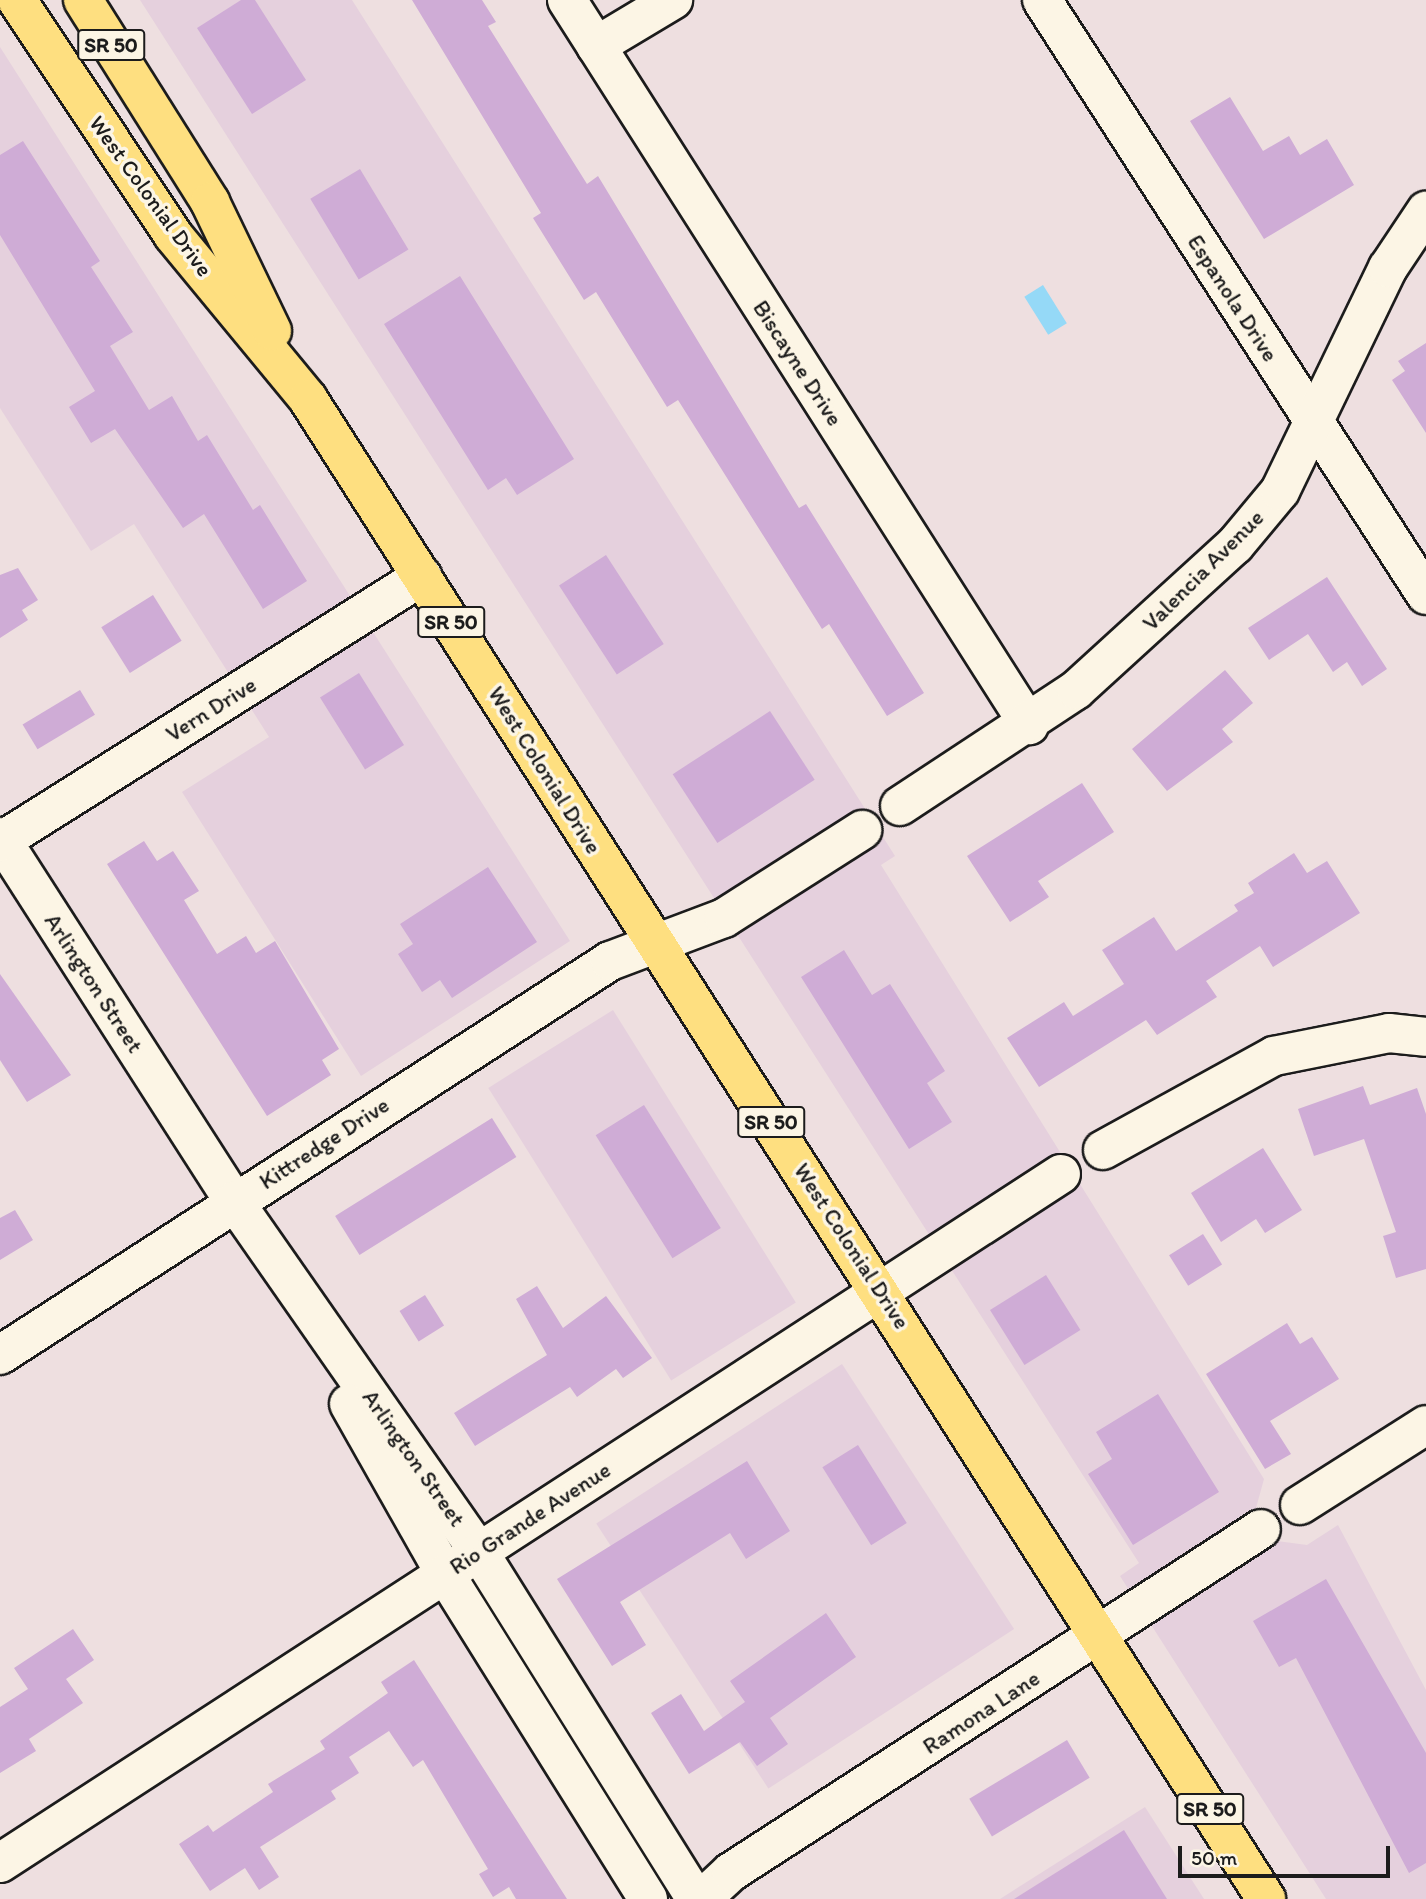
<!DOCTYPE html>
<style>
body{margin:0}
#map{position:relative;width:1426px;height:1899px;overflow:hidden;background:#eedfe0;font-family:Itim,sans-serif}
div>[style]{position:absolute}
.built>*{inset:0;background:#e5d0dd;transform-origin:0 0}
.water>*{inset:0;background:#95d9f7;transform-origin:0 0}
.building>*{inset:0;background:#cfacd6;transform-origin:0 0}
.roads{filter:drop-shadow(2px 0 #1c1c1c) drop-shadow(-2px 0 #1c1c1c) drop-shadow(0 2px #1c1c1c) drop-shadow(0 -2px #1c1c1c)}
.minor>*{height:38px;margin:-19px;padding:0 19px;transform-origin:19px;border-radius:19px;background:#fcf5e5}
.highway>*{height:38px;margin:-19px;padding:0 19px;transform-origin:19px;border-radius:19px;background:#fedf80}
span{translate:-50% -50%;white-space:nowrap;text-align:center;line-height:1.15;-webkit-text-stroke:7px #fcf5e5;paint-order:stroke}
.shield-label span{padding:2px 5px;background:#fcf5e5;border:2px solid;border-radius:5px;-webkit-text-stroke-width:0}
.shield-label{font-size:21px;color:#1c1c1c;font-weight:700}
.street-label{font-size:23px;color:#1c1c1c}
.scale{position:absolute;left:1178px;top:1846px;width:212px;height:32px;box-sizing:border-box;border:4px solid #1c1c1c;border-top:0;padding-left:9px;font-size:21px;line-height:24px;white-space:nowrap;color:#1c1c1c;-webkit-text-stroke:5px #fcf5e5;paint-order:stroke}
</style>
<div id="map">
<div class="built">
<i style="clip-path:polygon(140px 0,352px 0,895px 856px,881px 865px,1264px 1479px,1256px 1508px,1267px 1526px,1277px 1541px,1307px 1545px,1338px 1525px,1426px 1690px,1426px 1899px,1326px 1899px,1120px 1576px,1139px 1563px)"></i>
<i style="clip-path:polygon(0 47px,570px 941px,361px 1076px,182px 792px,269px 737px,134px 524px,91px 551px,0 408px)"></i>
<i style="left:613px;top:1010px;width:345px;height:147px;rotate:58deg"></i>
<i style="left:842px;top:1364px;width:316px;height:293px;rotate:57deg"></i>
<i style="clip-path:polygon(1145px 1807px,1204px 1899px,1000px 1899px)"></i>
</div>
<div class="water">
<i style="left:1043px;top:285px;width:45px;height:22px;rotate:58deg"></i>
</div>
<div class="building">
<i style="clip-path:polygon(241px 0,255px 0,306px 80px,252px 114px,197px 28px)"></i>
<i style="clip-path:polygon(412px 0,482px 0,496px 22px,488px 26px,587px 184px,598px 176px,799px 508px,806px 504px,924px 693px,887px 716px,829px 624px,822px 629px,678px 400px,667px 407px,596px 292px,584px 300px,533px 218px,541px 213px)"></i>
<i style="clip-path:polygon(1230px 97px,1263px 151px,1289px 136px,1300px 155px,1327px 139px,1354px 185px,1264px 239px,1190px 121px)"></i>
<i style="clip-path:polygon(23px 141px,100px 261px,91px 267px,133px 332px,110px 346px,149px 410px,172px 396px,198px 441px,207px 435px,253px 510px,260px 505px,307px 581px,263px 609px,204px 514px,183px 528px,115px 429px,91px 443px,69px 407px,95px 391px,0 235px,0 155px)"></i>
<i style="left:360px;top:169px;width:94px;height:58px;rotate:59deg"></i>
<i style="clip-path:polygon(460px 276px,574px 459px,517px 495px,506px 478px,488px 490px,384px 324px)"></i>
<i style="clip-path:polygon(1426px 343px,1426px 433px,1392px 380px,1405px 371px,1398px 361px)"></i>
<i style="left:606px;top:555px;width:106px;height:56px;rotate:57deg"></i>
<i style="clip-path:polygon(18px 568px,38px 600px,22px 610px,28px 620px,0 638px,0 575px)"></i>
<i style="clip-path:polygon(1327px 577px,1387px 669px,1362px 686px,1347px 662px,1333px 672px,1308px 634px,1269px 660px,1248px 628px)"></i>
<i style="left:153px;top:595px;width:54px;height:61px;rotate:58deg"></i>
<i style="clip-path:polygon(1225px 670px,1253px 703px,1222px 729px,1233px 742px,1167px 791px,1132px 749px)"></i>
<i style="left:359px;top:673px;width:85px;height:46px;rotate:58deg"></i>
<i style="left:80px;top:690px;width:29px;height:67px;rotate:59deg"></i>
<i style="left:770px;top:711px;width:82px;height:116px;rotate:57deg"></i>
<i style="clip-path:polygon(1082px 783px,1114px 832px,1038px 881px,1049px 897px,1010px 922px,967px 856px)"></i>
<i style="clip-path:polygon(144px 841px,157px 861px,173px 851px,199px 891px,184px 900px,217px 954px,246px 936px,256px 953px,275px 941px,339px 1049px,322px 1060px,331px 1075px,267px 1116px,107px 864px)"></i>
<i style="clip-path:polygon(1294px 853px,1307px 873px,1327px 861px,1360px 913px,1273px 967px,1260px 946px,1206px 981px,1217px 997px,1157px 1035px,1146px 1020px,1039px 1087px,1007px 1038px,1064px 1002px,1073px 1016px,1124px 984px,1102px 950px,1154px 917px,1176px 951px,1238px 911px,1234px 905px,1254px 893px,1248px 883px)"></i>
<i style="clip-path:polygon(488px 867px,537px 942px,452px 998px,440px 980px,422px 992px,398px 954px,413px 944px,400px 924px)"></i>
<i style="clip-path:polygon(844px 950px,872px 995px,890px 984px,945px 1071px,927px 1083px,952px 1122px,909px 1149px,801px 977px)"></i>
<i style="clip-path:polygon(0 974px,71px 1075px,27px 1102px,0 1060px)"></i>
<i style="clip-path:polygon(1363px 1086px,1370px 1105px,1417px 1088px,1426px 1114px,1426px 1269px,1396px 1278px,1383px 1236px,1396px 1232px,1364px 1139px,1314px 1156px,1298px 1109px)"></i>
<i style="left:644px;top:1105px;width:145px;height:57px;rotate:58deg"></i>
<i style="left:492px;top:1118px;width:46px;height:185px;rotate:58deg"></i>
<i style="clip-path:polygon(1263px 1148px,1302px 1210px,1265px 1233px,1256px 1219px,1221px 1242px,1191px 1193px)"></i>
<i style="clip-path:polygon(15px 1210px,33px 1240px,0 1260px,0 1218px)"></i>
<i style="left:1203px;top:1234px;width:36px;height:40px;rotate:58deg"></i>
<i style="left:1046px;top:1275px;width:65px;height:66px;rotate:58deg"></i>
<i style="clip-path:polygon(537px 1286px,563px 1328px,606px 1296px,652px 1358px,623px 1378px,616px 1369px,577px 1397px,570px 1387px,475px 1446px,454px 1413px,547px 1355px,516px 1299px)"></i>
<i style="left:425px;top:1295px;width:36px;height:30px;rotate:58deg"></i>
<i style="clip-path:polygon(1287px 1323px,1300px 1344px,1312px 1337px,1339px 1379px,1270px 1421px,1291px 1454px,1265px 1469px,1206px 1374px)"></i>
<i style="clip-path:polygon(1158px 1394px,1219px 1492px,1133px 1545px,1088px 1474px,1112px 1459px,1096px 1432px)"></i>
<i style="left:858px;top:1445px;width:92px;height:42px;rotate:58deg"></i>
<i style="clip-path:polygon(747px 1461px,790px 1531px,746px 1559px,730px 1533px,620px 1602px,646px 1645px,612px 1666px,557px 1579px)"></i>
<i style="clip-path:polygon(1326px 1579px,1426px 1753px,1426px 1863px,1409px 1873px,1296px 1658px,1279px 1667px,1253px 1621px)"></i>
<i style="clip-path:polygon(826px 1613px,856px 1657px,770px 1718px,788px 1744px,757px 1766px,740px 1742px,689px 1774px,651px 1713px,681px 1694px,704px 1731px,745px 1702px,730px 1681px)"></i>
<i style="clip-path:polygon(73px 1629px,94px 1660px,66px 1679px,83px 1703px,29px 1739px,36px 1751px,0 1773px,0 1707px,28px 1689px,14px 1668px)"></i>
<i style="clip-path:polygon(414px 1660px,567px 1899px,516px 1899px,509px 1887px,493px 1897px,479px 1874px,488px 1869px,423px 1760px,413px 1767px,389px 1731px,349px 1757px,359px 1773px,331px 1791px,336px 1799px,260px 1847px,279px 1877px,259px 1890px,245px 1868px,210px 1891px,179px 1844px,208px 1825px,213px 1832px,273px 1792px,268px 1784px,325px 1749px,320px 1741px,388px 1693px,381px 1682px)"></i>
<i style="left:1067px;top:1740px;width:44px;height:114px;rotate:59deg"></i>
<i style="clip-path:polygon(1124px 1830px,1167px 1899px,1014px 1899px)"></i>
</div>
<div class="roads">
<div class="minor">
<i style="left:567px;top:0;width:860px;rotate:57.49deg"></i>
<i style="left:1042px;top:0;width:708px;rotate:57.16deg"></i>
<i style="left:596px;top:46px;width:90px;rotate:-30.9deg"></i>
<i style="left:900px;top:806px;width:211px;rotate:-33.4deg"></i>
<i style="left:1076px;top:690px;width:215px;rotate:-42.4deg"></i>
<i style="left:1235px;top:545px;width:70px;rotate:-50.2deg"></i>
<i style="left:1280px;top:491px;width:248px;rotate:-64.2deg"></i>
<i style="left:1388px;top:268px;width:69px;rotate:-56.3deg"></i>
<i style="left:0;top:837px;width:433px;rotate:57.3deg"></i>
<i style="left:234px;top:1201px;width:428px;rotate:55.1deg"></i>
<i style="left:479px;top:1552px;width:409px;rotate:58deg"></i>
<i style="left:0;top:842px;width:499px;rotate:-32.2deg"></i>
<i style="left:1103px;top:1150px;width:195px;rotate:-28.8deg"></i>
<i style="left:1274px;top:1056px;width:117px;rotate:-11.3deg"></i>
<i style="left:1389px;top:1033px;width:37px;rotate:6deg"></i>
<i style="left:0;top:1355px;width:726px;rotate:-32.86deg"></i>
<i style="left:610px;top:961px;width:122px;rotate:-20.7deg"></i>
<i style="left:724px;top:918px;width:164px;rotate:-32.5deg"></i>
<i style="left:349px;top:1404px;width:195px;rotate:60.5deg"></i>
<i style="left:445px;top:1574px;width:383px;rotate:58deg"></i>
<i style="left:1300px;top:1505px;width:149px;rotate:-32.4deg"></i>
<i style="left:0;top:1863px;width:1265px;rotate:-33deg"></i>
<i style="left:702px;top:1899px;width:40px;rotate:-43deg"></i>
<i style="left:731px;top:1872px;width:631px;rotate:-32.91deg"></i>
</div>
<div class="highway">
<i style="left:17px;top:0;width:282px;rotate:56.4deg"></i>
<i style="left:173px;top:235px;width:212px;rotate:50.5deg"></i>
<i style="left:308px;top:399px;width:1780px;rotate:57.43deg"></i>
<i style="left:83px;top:0;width:239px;rotate:57.8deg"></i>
<i style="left:210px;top:202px;width:143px;rotate:64.3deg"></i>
</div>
</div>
<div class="shield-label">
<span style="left:111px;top:45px">SR 50</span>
<span style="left:451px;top:622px">SR 50</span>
<span style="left:771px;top:1122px">SR 50</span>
<span style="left:1210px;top:1809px">SR 50</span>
</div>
<div class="street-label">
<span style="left:151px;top:196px;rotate:54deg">West Colonial Drive</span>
<span style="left:1233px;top:298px;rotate:57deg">Espanola Drive</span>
<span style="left:798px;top:363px;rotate:57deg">Biscayne Drive</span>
<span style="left:1203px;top:570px;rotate:-45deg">Valencia Avenue</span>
<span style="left:211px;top:709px;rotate:-32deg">Vern Drive</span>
<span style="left:545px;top:770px;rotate:58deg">West Colonial Drive</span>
<span style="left:94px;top:983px;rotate:57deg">Arlington Street</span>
<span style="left:324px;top:1143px;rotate:-33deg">Kittredge Drive</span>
<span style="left:852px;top:1246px;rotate:57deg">West Colonial Drive</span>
<span style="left:414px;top:1458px;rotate:55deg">Arlington Street</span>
<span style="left:530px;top:1518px;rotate:-33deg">Rio Grande Avenue</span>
<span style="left:981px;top:1712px;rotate:-33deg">Ramona Lane</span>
</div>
<div class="scale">50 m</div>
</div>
